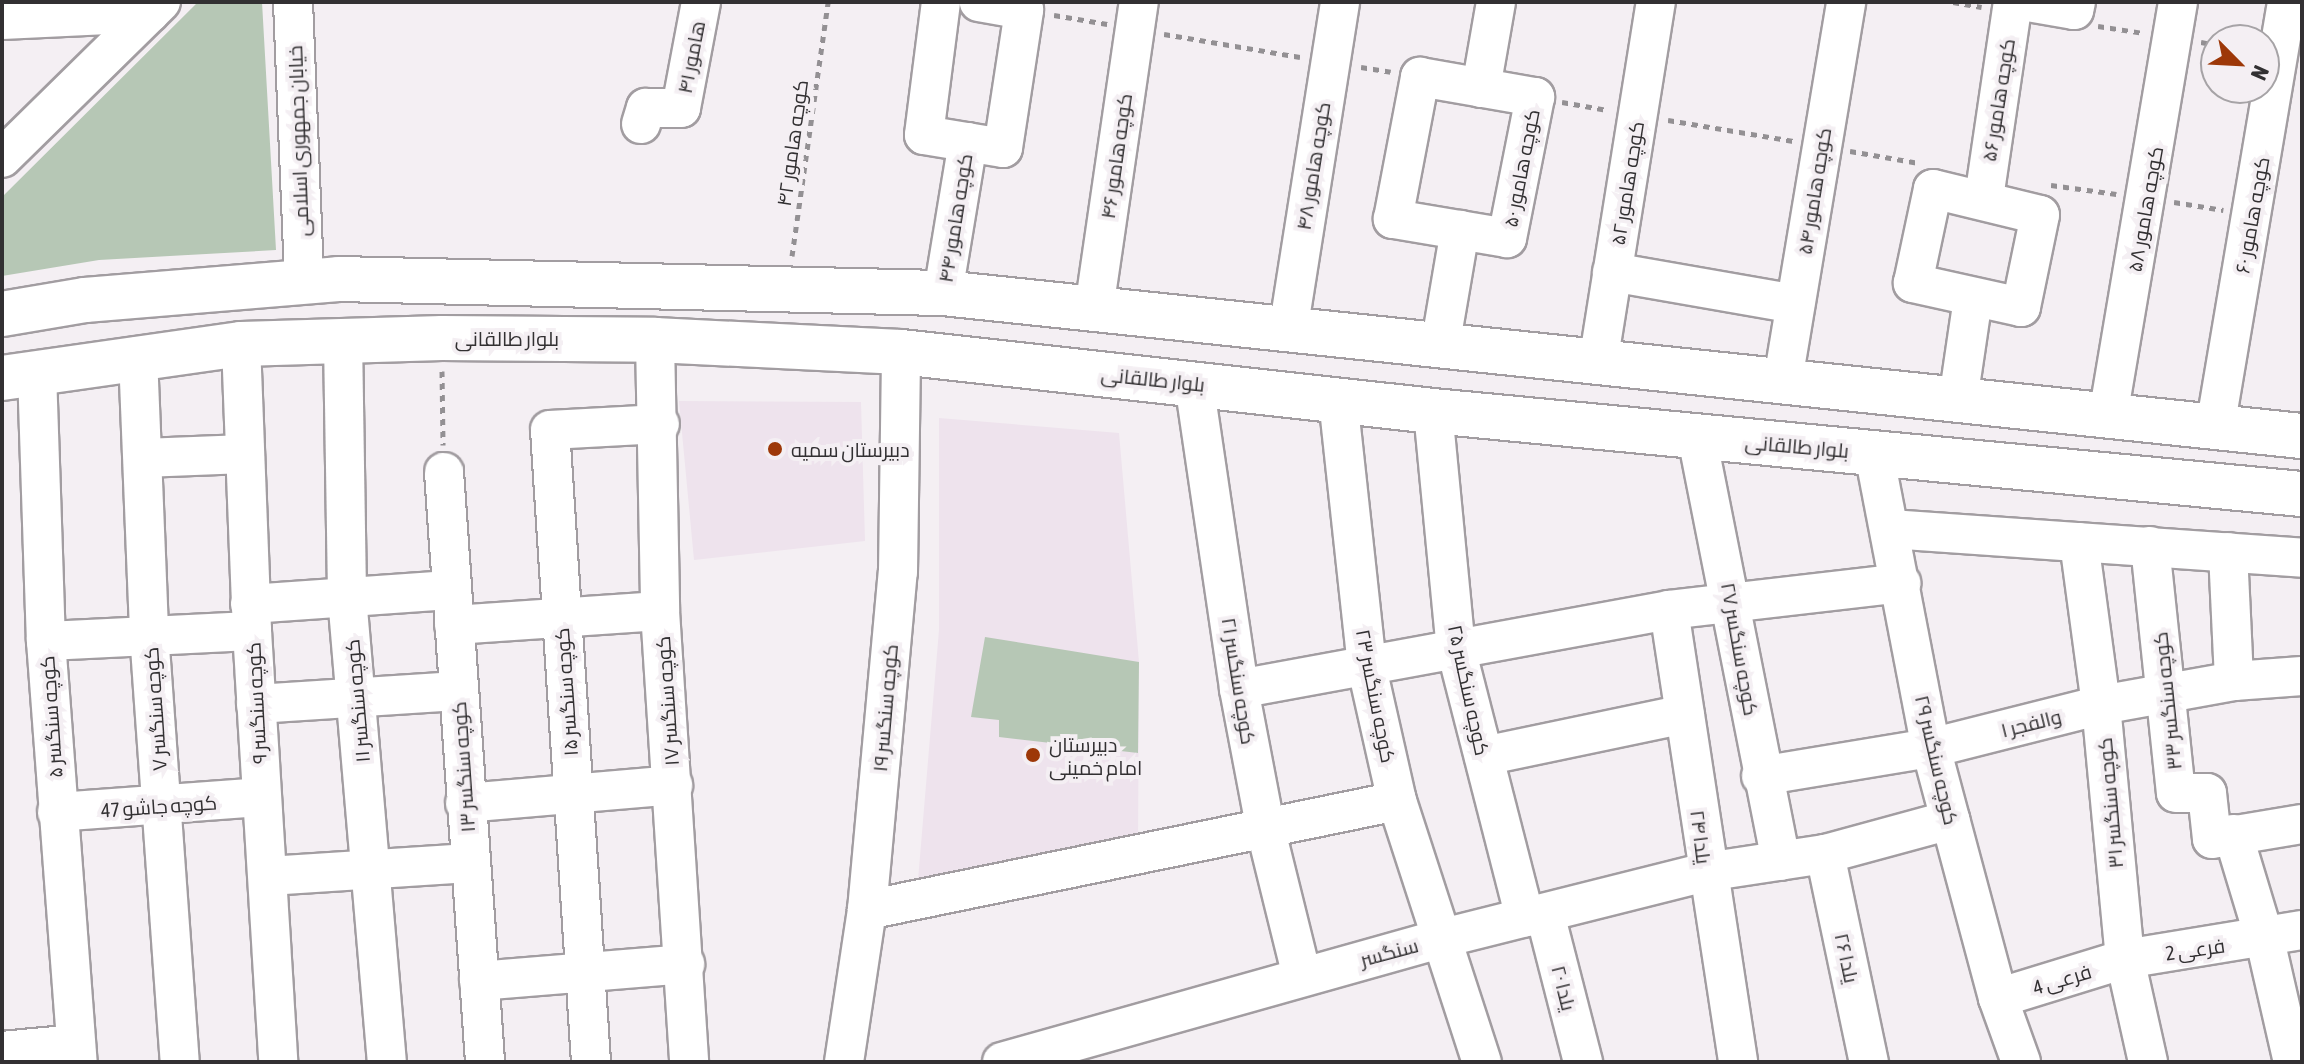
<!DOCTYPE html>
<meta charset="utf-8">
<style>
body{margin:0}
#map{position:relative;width:2304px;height:1064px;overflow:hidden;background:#f4eff3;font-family:"Asap Condensed",Cairo,sans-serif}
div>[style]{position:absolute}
.built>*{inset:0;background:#eee3ed}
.green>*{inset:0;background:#b6c7b5}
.path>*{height:5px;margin-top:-2.5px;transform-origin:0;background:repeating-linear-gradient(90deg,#939093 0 6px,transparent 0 12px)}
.roads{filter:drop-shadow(2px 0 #a29da1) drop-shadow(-2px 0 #a29da1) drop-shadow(0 2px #a29da1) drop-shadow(0 -2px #a29da1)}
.minor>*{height:38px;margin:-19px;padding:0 19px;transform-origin:19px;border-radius:19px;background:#fff}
.major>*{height:44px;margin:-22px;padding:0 22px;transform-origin:22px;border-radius:22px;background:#fff}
.dots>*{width:22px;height:22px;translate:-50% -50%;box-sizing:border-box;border:4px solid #f4eff3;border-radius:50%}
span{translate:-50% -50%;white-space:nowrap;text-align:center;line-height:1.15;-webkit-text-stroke:8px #f4eff3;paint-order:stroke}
.street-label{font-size:20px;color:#323032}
.poi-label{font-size:20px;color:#323032}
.left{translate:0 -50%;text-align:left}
.frame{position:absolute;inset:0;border:4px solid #323032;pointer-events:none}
.north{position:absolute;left:2200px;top:24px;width:80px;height:80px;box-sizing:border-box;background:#f4eff3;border:2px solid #a6a3a6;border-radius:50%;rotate:114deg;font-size:22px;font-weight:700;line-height:32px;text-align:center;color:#323032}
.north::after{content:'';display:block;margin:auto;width:28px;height:36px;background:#9d3808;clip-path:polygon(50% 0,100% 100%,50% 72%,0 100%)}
</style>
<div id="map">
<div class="built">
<i style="clip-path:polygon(679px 401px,861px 402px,865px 541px,694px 560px)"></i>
<i style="clip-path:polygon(939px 418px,1119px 433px,1139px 662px,1138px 848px,917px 892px,939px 630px)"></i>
</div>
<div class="green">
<i style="clip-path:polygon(198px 2px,262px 2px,276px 250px,99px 260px,2px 276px,2px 197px)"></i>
<i style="clip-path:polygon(985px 637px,1139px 662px,1138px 753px,999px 737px,999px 720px,971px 717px)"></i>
</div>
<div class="path">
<i style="left:1953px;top:2px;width:29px;rotate:10deg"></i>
<i style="left:1054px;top:15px;width:54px;rotate:9.6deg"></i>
<i style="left:2098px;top:26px;width:47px;rotate:8.7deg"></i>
<i style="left:1164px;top:34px;width:138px;rotate:9.6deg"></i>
<i style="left:2201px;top:42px;width:15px;rotate:11deg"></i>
<i style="left:1361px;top:67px;width:30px;rotate:9deg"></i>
<i style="left:1562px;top:102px;width:46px;rotate:10.1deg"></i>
<i style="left:1668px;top:120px;width:127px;rotate:9.5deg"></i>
<i style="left:1850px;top:151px;width:70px;rotate:9.9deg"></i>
<i style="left:2051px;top:185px;width:66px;rotate:7.9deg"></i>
<i style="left:2174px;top:202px;width:50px;rotate:9.3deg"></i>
<i style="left:792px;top:256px;width:257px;rotate:-81.9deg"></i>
<i style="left:442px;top:371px;width:74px;rotate:89.2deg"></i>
</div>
<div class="roads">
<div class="minor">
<i style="left:293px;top:2px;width:278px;rotate:87.7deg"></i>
<i style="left:941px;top:2px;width:134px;rotate:97.3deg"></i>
<i style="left:924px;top:135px;width:80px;rotate:9.3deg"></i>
<i style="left:1003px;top:148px;width:140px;rotate:-81.3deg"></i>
<i style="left:1024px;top:10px;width:46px;rotate:-169.9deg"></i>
<i style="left:2028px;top:2px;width:47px;rotate:9.9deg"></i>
<i style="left:2074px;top:10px;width:8px;rotate:-76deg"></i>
<i style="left:2px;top:20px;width:148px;rotate:-2.7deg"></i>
<i style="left:1420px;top:77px;width:117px;rotate:9.9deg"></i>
<i style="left:1535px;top:97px;width:144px;rotate:101.2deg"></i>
<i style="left:1507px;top:238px;width:116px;rotate:-170.5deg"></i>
<i style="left:1393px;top:219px;width:145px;rotate:-79.2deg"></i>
<i style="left:1481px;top:88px;width:87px;rotate:-80.1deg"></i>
<i style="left:641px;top:124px;width:17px;rotate:-73deg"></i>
<i style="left:646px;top:108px;width:35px"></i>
<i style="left:681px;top:108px;width:108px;rotate:-79.3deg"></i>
<i style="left:2px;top:158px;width:223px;rotate:-44.5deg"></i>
<i style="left:1933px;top:189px;width:110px;rotate:13.7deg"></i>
<i style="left:2040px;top:215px;width:94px;rotate:101.7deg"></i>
<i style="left:2021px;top:307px;width:111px;rotate:-167.5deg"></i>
<i style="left:1913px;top:283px;width:96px;rotate:-78deg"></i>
<i style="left:1984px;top:198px;width:198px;rotate:-81.6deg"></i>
<i style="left:1612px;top:272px;width:186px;rotate:9.9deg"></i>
<i style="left:943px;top:293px;width:153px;rotate:-80.6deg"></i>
<i style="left:1094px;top:309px;width:310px;rotate:-81.7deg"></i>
<i style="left:1288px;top:331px;width:333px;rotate:-81deg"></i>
<i style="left:343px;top:339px;width:258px;rotate:89.1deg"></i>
<i style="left:347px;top:597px;width:467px;rotate:85.1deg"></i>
<i style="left:655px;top:340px;width:271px;rotate:88.9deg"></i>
<i style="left:660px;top:611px;width:452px;rotate:86.3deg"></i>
<i style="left:241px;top:344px;width:287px;rotate:87.8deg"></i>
<i style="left:252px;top:631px;width:432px;rotate:86.5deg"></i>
<i style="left:1440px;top:347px;width:119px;rotate:-80.3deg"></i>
<i style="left:138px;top:356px;width:277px;rotate:87.7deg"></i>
<i style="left:149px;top:633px;width:430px;rotate:85.9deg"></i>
<i style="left:1598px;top:363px;width:366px;rotate:-80.9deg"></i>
<i style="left:37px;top:372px;width:269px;rotate:88.1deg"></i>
<i style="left:46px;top:641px;width:422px;rotate:85.7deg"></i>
<i style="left:1783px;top:380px;width:383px;rotate:-80.5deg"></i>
<i style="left:1194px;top:383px;width:309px;rotate:81.6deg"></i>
<i style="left:1239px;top:689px;width:145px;rotate:79.2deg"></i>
<i style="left:1266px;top:831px;width:149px;rotate:76.1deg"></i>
<i style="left:1338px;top:399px;width:271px;rotate:83.8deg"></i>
<i style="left:1367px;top:668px;width:136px;rotate:77.3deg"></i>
<i style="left:1397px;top:801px;width:274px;rotate:72deg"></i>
<i style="left:1958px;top:400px;width:103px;rotate:-81.6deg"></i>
<i style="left:1433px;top:411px;width:239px;rotate:84.5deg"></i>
<i style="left:1456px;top:649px;width:277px;rotate:75.6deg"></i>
<i style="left:2108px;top:416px;width:420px;rotate:-80.4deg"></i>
<i style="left:2215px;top:428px;width:432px;rotate:-80.4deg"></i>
<i style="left:1697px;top:437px;width:432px;rotate:78.8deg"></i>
<i style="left:1874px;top:453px;width:300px;rotate:79.1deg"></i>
<i style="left:1931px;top:748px;width:259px;rotate:75deg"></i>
<i style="left:1998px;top:998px;width:68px;rotate:70.2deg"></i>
<i style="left:143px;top:458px;width:102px;rotate:-2.2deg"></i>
<i style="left:444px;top:472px;width:591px;rotate:86.02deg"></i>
<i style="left:1891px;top:529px;width:412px;rotate:4deg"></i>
<i style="left:2079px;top:542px;width:164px;rotate:82.3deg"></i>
<i style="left:2101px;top:705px;width:255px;rotate:84.6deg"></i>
<i style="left:2125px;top:959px;width:106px;rotate:77.4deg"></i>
<i style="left:2150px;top:546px;width:248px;rotate:84deg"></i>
<i style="left:2176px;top:793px;width:31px"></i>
<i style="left:2207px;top:793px;width:46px;rotate:83.8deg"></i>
<i style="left:2212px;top:839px;width:91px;rotate:-9.5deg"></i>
<i style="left:2228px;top:552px;width:129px;rotate:87.3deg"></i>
<i style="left:250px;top:604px;width:200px;rotate:-4deg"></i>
<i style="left:1669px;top:610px;width:457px;rotate:81.3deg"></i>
<i style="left:454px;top:625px;width:206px;rotate:-3.9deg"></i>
<i style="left:46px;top:641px;width:206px;rotate:-2.8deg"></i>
<i style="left:1239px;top:689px;width:437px;rotate:-10.4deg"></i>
<i style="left:1669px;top:610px;width:234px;rotate:-6.6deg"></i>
<i style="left:256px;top:704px;width:202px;rotate:-3.7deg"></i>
<i style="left:1484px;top:756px;width:205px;rotate:-11.8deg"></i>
<i style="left:1761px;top:776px;width:172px;rotate:-9.4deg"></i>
<i style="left:1931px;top:748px;width:175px;rotate:-14.2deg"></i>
<i style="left:2101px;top:705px;width:135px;rotate:-10.2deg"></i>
<i style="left:2234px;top:681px;width:68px;rotate:-4.2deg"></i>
<i style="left:465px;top:803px;width:209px;rotate:-4.9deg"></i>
<i style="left:57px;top:812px;width:205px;rotate:-4.2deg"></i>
<i style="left:2233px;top:834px;width:111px;rotate:73.2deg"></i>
<i style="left:2265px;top:940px;width:125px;rotate:77.1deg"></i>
<i style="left:1825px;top:854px;width:213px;rotate:78.1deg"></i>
<i style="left:268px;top:876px;width:202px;rotate:-3.7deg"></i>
<i style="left:867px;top:910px;width:541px;rotate:-11.62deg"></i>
<i style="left:1545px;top:914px;width:153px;rotate:75.6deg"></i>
<i style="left:479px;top:981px;width:207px;rotate:-4.7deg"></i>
<i style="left:1998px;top:998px;width:133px;rotate:-17.1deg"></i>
<i style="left:2125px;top:959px;width:179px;rotate:-9.3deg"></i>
<i style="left:2px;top:1051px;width:74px;rotate:-5.4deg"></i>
<i style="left:591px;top:1062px;width:633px;rotate:-93.71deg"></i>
<i style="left:550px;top:430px;width:110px;rotate:-3.1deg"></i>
<i style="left:844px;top:1062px;width:154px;rotate:-81.4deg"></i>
<i style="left:867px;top:910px;width:339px;rotate:-84.8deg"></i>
<i style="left:898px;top:572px;width:220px;rotate:-89.2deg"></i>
<i style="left:1002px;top:1062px;width:454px;rotate:-15.7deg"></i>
<i style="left:1439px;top:939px;width:275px;rotate:-14.1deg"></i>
<i style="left:1706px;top:872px;width:120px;rotate:-8.6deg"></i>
<i style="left:1825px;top:854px;width:130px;rotate:-15.2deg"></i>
</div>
<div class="major">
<i style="left:2px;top:314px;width:84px;rotate:-9.6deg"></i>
<i style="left:85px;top:300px;width:254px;rotate:-4.7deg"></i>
<i style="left:338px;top:279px;width:605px;rotate:1.33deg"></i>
<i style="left:943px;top:293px;width:1367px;rotate:6.01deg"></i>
<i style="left:2px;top:378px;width:241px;rotate:-8.1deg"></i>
<i style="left:241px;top:344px;width:201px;rotate:-1.7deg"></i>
<i style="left:442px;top:338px;width:213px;rotate:0.5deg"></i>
<i style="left:655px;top:340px;width:246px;rotate:2.8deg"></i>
<i style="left:901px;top:352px;width:535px;rotate:6.33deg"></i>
<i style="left:1433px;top:411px;width:873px;rotate:5.46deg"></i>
</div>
</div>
<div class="dots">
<i style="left:775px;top:449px;background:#9d3808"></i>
<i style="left:1033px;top:755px;background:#9d3808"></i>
</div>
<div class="street-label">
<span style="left:691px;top:57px;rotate:-79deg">هامور ۴۱</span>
<span style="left:1998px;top:100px;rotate:-81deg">کوچه هامور ۵۶</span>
<span style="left:298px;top:141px;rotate:-92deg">خیابان جمهوری اسلامی</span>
<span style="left:792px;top:143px;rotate:-82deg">کوچه هامور ۴۲</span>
<span style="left:1116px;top:156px;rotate:-82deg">کوچه هامور ۴۶</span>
<span style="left:1313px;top:166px;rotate:-81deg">کوچه هامور ۴۸</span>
<span style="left:1521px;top:168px;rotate:-79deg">کوچه هامور ۵۰</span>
<span style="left:1627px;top:183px;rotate:-81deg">کوچه هامور ۵۲</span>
<span style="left:1814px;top:191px;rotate:-81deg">کوچه هامور ۵۴</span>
<span style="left:2145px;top:209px;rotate:-80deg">کوچه هامور ۵۸</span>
<span style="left:2252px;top:215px;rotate:-80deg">کوچه هامور ۶۰</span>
<span style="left:955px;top:218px;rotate:-81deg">کوچه هامور ۴۴</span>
<span style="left:507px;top:338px">بلوار طالقانی</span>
<span style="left:1153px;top:379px;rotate:6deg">بلوار طالقانی</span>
<span style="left:1797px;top:446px;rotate:5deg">بلوار طالقانی</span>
<span style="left:1740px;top:649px;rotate:80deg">کوچه سنگسر ۲۷</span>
<span style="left:1239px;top:681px;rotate:81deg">کوچه سنگسر ۲۱</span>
<span style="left:1469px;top:690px;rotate:78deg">کوچه سنگسر ۲۵</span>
<span style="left:566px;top:692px;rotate:-94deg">کوچه سنگسر ۱۵</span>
<span style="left:1376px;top:696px;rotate:79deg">کوچه سنگسر ۲۳</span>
<span style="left:357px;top:701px;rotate:-95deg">کوچه سنگسر ۱۱</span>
<span style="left:667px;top:701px;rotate:-94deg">کوچه سنگسر ۱۷</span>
<span style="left:2167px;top:701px;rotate:-96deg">کوچه سنگسر ۳۳</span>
<span style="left:256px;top:703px;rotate:-93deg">کوچه سنگسر ۹</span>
<span style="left:885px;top:708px;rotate:-85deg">کوچه سنگسر ۱۹</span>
<span style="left:155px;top:709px;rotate:-94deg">کوچه سنگسر ۷</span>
<span style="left:51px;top:717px;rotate:-94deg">کوچه سنگسر ۵</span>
<span style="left:2031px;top:723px;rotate:-14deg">والفجر ۱</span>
<span style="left:1937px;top:760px;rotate:77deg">کوچه سنگسر ۲۹</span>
<span style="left:463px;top:767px;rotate:-94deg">کوچه سنگسر ۱۳</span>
<span style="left:2110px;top:803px;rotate:-95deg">کوچه سنگسر ۳۱</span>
<span style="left:159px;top:806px;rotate:-4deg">کوچه جاشو 47</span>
<span style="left:1701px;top:837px;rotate:83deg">یلدا ۲۴</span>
<span style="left:2195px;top:949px;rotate:-8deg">فرعی 2</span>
<span style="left:1389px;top:952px;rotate:-15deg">سنگسر</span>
<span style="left:1847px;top:958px;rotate:78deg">یلدا ۲۶</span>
<span style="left:2062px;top:979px;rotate:-17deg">فرعی 4</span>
<span style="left:1564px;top:988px;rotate:76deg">یلدا ۲۰</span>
</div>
<div class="poi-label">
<span class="left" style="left:791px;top:449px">دبیرستان سمیه</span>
<span class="left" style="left:1049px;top:756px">دبیرستان<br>امام خمینی</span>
</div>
<div class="frame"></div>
<div class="north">N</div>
</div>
